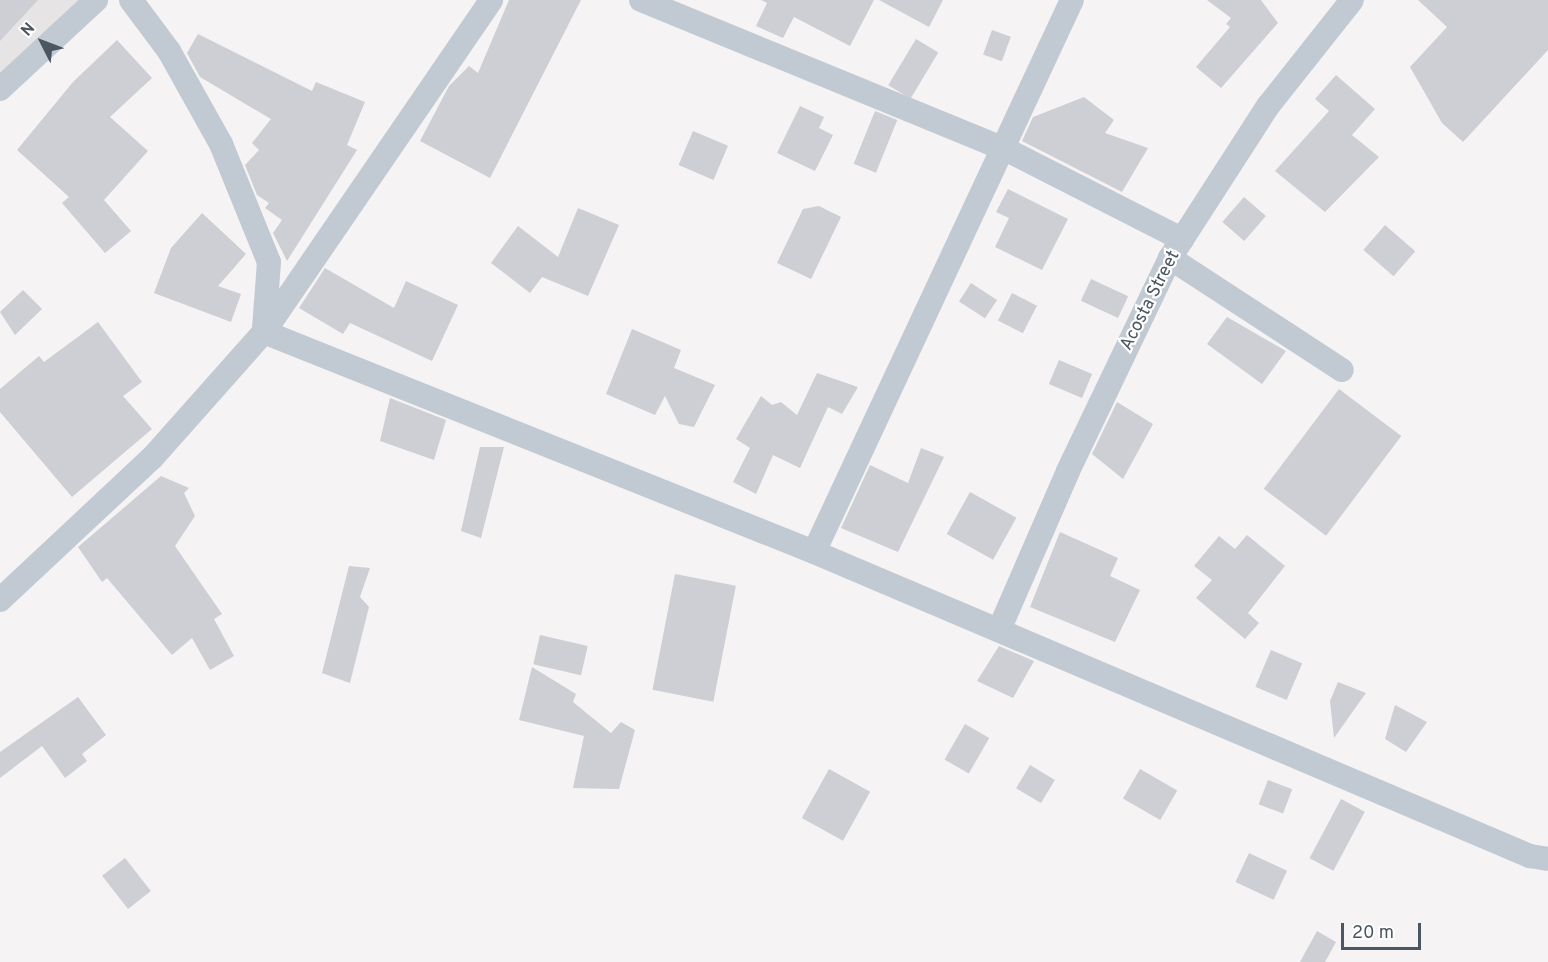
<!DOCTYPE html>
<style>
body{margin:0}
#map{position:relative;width:1548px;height:962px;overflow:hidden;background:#f5f3f3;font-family:Overpass,sans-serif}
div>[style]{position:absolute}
.education>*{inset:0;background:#e6e4e5}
.building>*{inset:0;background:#cdcfd5;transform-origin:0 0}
.minor>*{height:24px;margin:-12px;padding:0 12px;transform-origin:12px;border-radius:12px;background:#c1cad2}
span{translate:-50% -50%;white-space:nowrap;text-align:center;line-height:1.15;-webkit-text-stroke:4.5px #fff;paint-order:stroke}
.street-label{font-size:18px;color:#4a5661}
.north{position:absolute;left:12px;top:12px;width:60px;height:60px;-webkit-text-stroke:4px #fff;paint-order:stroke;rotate:312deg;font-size:16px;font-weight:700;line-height:24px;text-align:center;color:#4a5661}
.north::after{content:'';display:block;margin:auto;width:21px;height:27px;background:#4a5661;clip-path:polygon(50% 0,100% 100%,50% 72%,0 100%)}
.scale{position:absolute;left:1341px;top:923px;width:80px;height:27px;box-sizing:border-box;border:3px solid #4a5661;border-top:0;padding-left:8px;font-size:18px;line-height:21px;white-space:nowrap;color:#4a5661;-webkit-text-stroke:4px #fff;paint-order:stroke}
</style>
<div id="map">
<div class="education">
<i style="clip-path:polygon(0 0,83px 0,0 77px)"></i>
</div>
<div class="building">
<i style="clip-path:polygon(0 0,38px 0,0 41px)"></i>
<i style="clip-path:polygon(509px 0,581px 0,490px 178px,420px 141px,449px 86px,469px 66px,478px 73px)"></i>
<i style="clip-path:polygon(761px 0,874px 0,850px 46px,794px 17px,783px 38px,756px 26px,767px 3px)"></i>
<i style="clip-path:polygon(879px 0,943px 0,929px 27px)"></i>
<i style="clip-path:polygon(1207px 0,1261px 0,1278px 23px,1221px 88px,1196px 67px,1230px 27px,1226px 24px,1231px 18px)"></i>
<i style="clip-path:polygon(1418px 0,1548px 0,1548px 50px,1463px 142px,1442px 123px,1410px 67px,1447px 27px)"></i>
<i style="left:992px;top:30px;width:20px;height:26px;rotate:20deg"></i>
<i style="clip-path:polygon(198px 34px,312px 91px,316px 82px,365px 102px,347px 145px,357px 150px,287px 261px,273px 233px,282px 220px,265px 208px,269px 203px,257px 195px,245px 165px,259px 150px,252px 143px,271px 119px,200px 77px,187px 53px)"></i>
<i style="left:916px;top:39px;width:26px;height:54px;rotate:31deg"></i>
<i style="clip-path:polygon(117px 40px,152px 78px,110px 117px,148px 151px,104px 200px,131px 231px,105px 253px,62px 203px,69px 197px,17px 150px,73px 82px)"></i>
<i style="clip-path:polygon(1336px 75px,1375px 109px,1352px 135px,1379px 157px,1325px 212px,1275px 171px,1329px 111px,1315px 99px)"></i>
<i style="clip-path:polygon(1084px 97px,1114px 120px,1105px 133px,1148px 148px,1122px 192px,1022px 141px,1033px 117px)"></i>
<i style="clip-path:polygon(800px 106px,824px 117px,819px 128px,833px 135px,815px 171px,777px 153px)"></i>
<i style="left:875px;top:111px;width:24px;height:57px;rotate:22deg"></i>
<i style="left:693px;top:131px;width:38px;height:37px;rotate:23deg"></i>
<i style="clip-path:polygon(1008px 189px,1068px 219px,1042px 270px,995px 247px,1009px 218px,996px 212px)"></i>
<i style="left:1244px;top:197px;width:29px;height:33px;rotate:41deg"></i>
<i style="clip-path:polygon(819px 206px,841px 217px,811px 279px,777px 263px,803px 209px)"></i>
<i style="clip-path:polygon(578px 208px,619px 225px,588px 296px,542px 277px,530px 293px,491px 263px,518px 226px,558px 257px)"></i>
<i style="clip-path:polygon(202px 213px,246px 254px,218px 286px,241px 294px,231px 322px,154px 293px,171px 248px)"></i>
<i style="left:1385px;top:225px;width:40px;height:33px;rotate:41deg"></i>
<i style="clip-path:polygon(325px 268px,394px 308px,406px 281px,458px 305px,432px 361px,350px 323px,343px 334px,299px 308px)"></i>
<i style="left:1091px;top:279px;width:41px;height:24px;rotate:25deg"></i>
<i style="left:971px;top:283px;width:31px;height:22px;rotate:33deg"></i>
<i style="clip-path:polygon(23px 290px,42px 309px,15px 335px,0 312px)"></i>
<i style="left:1012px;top:293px;width:28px;height:31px;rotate:27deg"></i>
<i style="clip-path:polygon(1227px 317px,1286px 351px,1262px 384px,1207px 344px)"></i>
<i style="clip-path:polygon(98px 322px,142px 382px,123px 396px,152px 429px,72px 497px,0 412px,0 389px,39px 356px,44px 362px)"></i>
<i style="clip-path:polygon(632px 329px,681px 350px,674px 368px,715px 385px,694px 427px,679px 424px,665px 396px,655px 415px,606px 394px)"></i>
<i style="left:1059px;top:360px;width:36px;height:26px;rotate:23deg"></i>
<i style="clip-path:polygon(817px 373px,858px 387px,842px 414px,828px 407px,800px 468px,773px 455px,756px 494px,733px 482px,750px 448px,736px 439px,761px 396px,772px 405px,781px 402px,797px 415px)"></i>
<i style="left:1339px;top:389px;width:78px;height:125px;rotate:37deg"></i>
<i style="clip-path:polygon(390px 398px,446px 420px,434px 460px,380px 441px)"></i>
<i style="clip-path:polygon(1117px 402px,1153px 424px,1123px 479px,1092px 454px)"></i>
<i style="clip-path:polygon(480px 447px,504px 447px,481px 538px,461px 531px)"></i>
<i style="clip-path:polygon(921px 448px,944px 457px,898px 552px,841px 528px,870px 465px,908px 483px)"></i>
<i style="clip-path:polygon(161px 476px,189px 488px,184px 493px,195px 516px,175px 546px,222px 614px,214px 619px,234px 656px,210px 670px,192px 638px,172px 655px,107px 578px,102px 582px,78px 547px)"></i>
<i style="left:970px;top:492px;width:53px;height:48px;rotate:29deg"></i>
<i style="clip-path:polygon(1060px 532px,1118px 558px,1110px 576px,1140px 590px,1115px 642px,1030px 607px)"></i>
<i style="clip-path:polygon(1247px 535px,1285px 566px,1248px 613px,1259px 623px,1245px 639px,1196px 598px,1212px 580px,1194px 566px,1219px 536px,1235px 549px)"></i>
<i style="clip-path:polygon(349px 566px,370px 568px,360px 597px,369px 607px,350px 683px,322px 673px)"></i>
<i style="left:675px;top:574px;width:62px;height:118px;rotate:11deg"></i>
<i style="left:540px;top:635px;width:49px;height:30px;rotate:13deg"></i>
<i style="clip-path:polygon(999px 646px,1034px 661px,1013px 698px,977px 681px)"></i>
<i style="left:1271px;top:650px;width:34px;height:40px;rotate:23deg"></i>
<i style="clip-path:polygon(532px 667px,576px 694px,573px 702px,611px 733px,621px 722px,635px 730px,619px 789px,573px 788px,584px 736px,519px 720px)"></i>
<i style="clip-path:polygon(1338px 682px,1366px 693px,1334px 738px,1330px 701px)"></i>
<i style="clip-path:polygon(78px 697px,106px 735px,82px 754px,87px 761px,65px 778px,42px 746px,0 778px,0 752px)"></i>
<i style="clip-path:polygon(1395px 705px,1427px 722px,1406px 752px,1385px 739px)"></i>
<i style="left:965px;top:724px;width:28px;height:41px;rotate:30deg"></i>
<i style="left:1030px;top:765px;width:29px;height:27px;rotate:31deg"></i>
<i style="left:829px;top:769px;width:47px;height:56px;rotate:29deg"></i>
<i style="left:1140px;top:769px;width:43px;height:34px;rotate:30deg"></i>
<i style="left:1268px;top:780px;width:26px;height:26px;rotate:21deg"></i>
<i style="left:1341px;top:799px;width:27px;height:67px;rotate:28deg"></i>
<i style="left:1249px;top:853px;width:42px;height:32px;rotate:25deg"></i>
<i style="left:125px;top:858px;width:42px;height:29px;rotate:52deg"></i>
<i style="clip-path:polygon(1317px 931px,1336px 942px,1325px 962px,1300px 962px)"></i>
</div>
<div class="minor">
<i style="left:131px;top:0;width:64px;rotate:53.3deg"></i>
<i style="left:169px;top:51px;width:107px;rotate:60.8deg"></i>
<i style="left:221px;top:144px;width:127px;rotate:67.9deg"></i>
<i style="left:269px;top:262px;width:67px;rotate:94.3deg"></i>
<i style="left:641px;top:0;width:393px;rotate:22.3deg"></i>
<i style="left:1005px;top:149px;width:199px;rotate:27deg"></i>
<i style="left:0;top:89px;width:131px;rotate:-42.8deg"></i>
<i style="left:1170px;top:258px;width:205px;rotate:33.1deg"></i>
<i style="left:264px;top:332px;width:592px;rotate:21.8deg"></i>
<i style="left:814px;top:552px;width:778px;rotate:23.01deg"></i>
<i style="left:1530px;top:856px;width:18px;rotate:9deg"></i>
<i style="left:814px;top:552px;width:609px;rotate:-64.95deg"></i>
<i style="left:0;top:600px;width:208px;rotate:-43.1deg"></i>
<i style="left:152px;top:458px;width:169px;rotate:-48.4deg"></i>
<i style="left:264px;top:332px;width:402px;rotate:-55.6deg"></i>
<i style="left:999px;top:630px;width:173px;rotate:-66.5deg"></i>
<i style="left:1068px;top:471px;width:236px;rotate:-64.4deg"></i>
<i style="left:1170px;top:258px;width:181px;rotate:-57.2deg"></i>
<i style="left:1268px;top:106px;width:135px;rotate:-51.6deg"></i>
</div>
<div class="street-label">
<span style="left:1151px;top:301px;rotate:-63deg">Acosta Street</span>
</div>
<div class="north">N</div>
<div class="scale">20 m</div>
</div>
